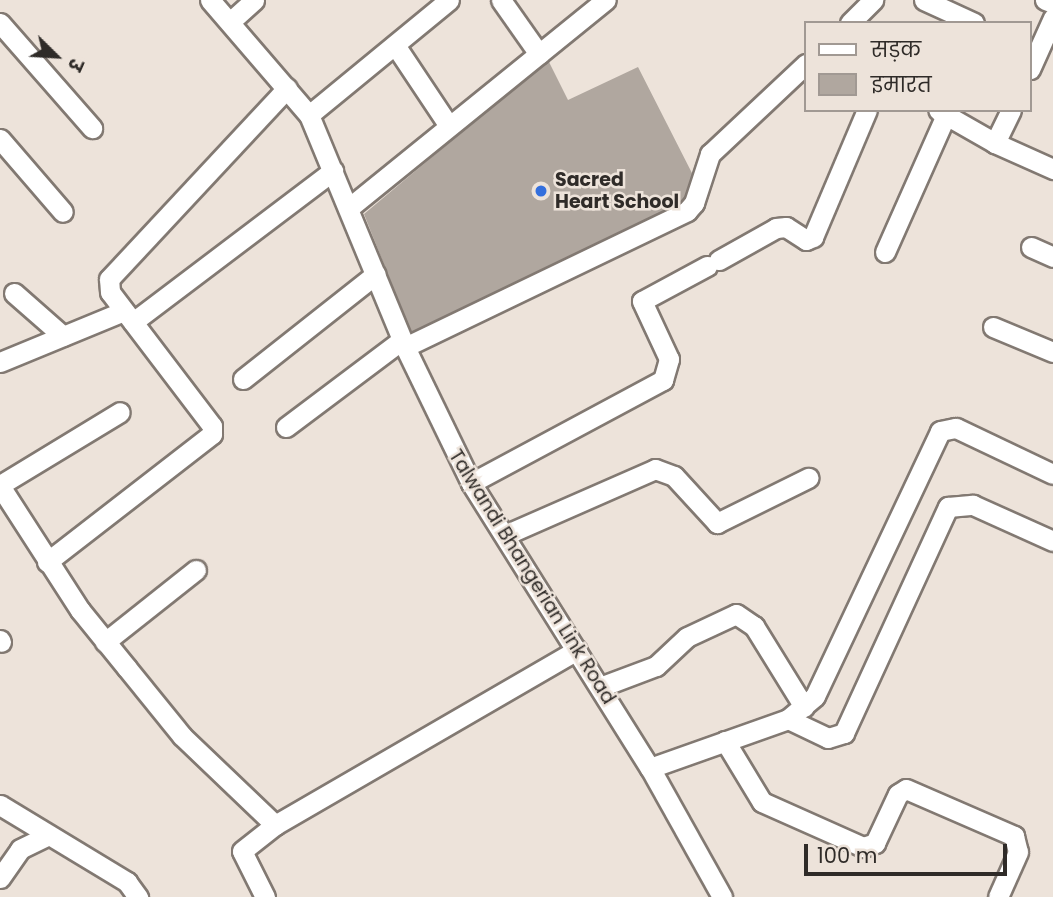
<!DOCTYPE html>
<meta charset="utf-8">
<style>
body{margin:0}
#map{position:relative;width:1053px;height:897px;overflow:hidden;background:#ede3da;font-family:Poppins,"Noto Sans Devanagari",sans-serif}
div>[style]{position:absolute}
.building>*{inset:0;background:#b0a79f}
.roads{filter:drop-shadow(2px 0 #827972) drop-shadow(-2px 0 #827972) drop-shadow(0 2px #827972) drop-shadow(0 -2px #827972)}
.minor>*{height:19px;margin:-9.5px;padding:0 9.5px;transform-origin:9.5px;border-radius:9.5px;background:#fff}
.dots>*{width:19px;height:19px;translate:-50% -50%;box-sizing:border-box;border:4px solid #ede3da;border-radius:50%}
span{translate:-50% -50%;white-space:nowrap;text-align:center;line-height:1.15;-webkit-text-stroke:5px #ede3da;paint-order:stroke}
.poi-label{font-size:19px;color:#2f2b28;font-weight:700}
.left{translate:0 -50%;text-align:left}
.street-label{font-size:19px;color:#2f2b28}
.legend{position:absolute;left:804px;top:21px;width:228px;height:91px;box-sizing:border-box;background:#ede3da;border:2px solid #a19993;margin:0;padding:9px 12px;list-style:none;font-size:21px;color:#2f2b28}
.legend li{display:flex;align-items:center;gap:14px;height:35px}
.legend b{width:35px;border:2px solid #a19993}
.north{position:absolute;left:21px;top:21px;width:70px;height:70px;-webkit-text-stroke:5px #ede3da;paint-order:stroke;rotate:114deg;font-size:19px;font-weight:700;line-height:28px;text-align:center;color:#2f2b28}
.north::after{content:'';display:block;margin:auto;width:24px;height:32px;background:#2f2b28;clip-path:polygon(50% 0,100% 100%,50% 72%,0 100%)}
.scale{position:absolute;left:804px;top:844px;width:203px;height:32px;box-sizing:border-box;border:4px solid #2f2b28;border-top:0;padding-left:9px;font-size:21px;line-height:24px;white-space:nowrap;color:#2f2b28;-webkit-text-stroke:5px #ede3da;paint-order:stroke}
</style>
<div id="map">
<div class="building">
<i style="clip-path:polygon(548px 60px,568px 100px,638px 67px,695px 179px,686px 202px,411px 333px,364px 214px)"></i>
</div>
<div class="roads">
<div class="minor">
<i style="left:210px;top:0;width:152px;rotate:49.3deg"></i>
<i style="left:309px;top:115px;width:251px;rotate:67.5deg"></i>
<i style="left:405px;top:347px;width:151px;rotate:64.1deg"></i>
<i style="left:471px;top:483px;width:337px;rotate:57.9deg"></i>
<i style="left:650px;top:768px;width:148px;rotate:60.8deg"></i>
<i style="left:501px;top:0;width:66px;rotate:54.9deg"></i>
<i style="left:924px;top:0;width:55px;rotate:24.7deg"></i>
<i style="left:1045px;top:0;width:9px;rotate:21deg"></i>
<i style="left:231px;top:21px;width:31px;rotate:-42deg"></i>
<i style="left:0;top:23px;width:140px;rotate:48.8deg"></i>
<i style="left:850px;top:23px;width:33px;rotate:-45deg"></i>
<i style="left:395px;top:45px;width:97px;rotate:56.3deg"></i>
<i style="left:1030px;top:69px;width:56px;rotate:-65.7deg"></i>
<i style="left:1011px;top:110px;width:37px;rotate:116deg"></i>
<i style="left:995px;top:143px;width:64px;rotate:24.1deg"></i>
<i style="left:309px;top:115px;width:181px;rotate:-39.4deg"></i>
<i style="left:946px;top:115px;width:56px;rotate:29.7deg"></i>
<i style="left:0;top:139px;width:96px;rotate:49.2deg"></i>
<i style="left:350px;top:207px;width:329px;rotate:-39deg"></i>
<i style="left:1031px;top:247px;width:24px;rotate:24deg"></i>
<i style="left:885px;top:252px;width:150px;rotate:-66deg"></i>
<i style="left:946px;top:115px;width:9px;rotate:-148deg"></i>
<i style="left:719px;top:260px;width:65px;rotate:-29.3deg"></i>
<i style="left:776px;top:228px;width:10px;rotate:-6deg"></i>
<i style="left:786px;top:227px;width:24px;rotate:33deg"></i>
<i style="left:806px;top:240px;width:8px;rotate:-23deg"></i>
<i style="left:813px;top:237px;width:138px;rotate:-67deg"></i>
<i style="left:14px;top:293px;width:65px;rotate:41.3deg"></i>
<i style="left:133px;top:322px;width:251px;rotate:-37.1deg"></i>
<i style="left:993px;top:327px;width:65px;rotate:22.6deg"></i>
<i style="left:405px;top:347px;width:313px;rotate:-25.7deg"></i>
<i style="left:687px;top:211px;width:11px;rotate:-49deg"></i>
<i style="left:694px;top:203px;width:52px;rotate:-71.9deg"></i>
<i style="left:710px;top:154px;width:132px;rotate:-43.2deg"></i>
<i style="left:0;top:362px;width:134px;rotate:-22.4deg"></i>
<i style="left:243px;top:379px;width:169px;rotate:-38.3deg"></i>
<i style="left:286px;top:427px;width:145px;rotate:-36.9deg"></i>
<i style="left:471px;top:483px;width:218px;rotate:-28.2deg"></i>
<i style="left:663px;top:380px;width:22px;rotate:-74deg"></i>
<i style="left:669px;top:359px;width:64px;rotate:-115deg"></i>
<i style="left:642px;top:301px;width:74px;rotate:-28.3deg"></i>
<i style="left:0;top:485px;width:140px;rotate:-31.3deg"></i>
<i style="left:0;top:486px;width:148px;rotate:57.2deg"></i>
<i style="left:80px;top:610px;width:75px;rotate:51deg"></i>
<i style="left:127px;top:668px;width:87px;rotate:51deg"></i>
<i style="left:182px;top:736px;width:129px;rotate:43.7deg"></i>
<i style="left:275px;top:825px;width:349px;rotate:-30.1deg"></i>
<i style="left:505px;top:535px;width:164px;rotate:-23.7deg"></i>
<i style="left:655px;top:469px;width:20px;rotate:20deg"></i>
<i style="left:674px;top:476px;width:64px;rotate:47.5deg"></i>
<i style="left:717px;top:523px;width:102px;rotate:-26.3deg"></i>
<i style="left:47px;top:562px;width:209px;rotate:-37.8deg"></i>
<i style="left:212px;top:434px;width:8px;rotate:-90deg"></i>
<i style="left:212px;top:426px;width:168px;rotate:-127.3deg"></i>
<i style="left:110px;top:292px;width:13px;rotate:-94deg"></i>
<i style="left:109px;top:279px;width:261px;rotate:-47deg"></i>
<i style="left:0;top:640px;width:2px;rotate:63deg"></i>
<i style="left:105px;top:642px;width:116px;rotate:-38.4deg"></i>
<i style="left:600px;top:687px;width:60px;rotate:-20.6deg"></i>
<i style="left:656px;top:666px;width:42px;rotate:-43.1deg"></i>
<i style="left:687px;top:637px;width:54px;rotate:-25.1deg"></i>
<i style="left:736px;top:614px;width:22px;rotate:34deg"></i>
<i style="left:754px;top:626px;width:95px;rotate:58.3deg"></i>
<i style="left:788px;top:719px;width:44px;rotate:25.4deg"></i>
<i style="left:828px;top:738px;width:17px;rotate:-17deg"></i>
<i style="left:844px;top:733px;width:249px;rotate:-65.3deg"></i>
<i style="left:948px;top:507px;width:25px;rotate:-5deg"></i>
<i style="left:973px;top:505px;width:88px;rotate:24.2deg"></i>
<i style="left:725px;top:741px;width:71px;rotate:58.8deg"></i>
<i style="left:762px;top:802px;width:111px;rotate:24deg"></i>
<i style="left:863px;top:847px;width:13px;rotate:-18deg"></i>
<i style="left:875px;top:843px;width:54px;rotate:-64.9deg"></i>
<i style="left:898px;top:794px;width:9px;rotate:-32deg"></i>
<i style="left:906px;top:789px;width:118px;rotate:23.5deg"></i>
<i style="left:1014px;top:836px;width:16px;rotate:76deg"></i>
<i style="left:1018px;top:852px;width:49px;rotate:114deg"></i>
<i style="left:650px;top:768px;width:146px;rotate:-19.5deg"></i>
<i style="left:788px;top:719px;width:35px;rotate:-40deg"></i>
<i style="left:815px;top:696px;width:293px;rotate:-64.7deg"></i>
<i style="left:940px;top:431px;width:16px;rotate:-11deg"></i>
<i style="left:956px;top:428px;width:107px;rotate:25.4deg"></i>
<i style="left:0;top:805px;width:149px;rotate:31.2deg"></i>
<i style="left:127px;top:882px;width:19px;rotate:54deg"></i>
<i style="left:0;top:878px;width:35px;rotate:-55deg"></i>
<i style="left:20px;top:849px;width:32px;rotate:-26deg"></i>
<i style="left:265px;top:897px;width:51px;rotate:-116.6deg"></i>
<i style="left:242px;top:851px;width:42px;rotate:-38.2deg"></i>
</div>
</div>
<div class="dots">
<i style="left:541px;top:191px;background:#346fdd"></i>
</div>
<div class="poi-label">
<span class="left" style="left:555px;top:191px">Sacred<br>Heart School</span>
</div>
<div class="street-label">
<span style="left:532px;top:577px;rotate:58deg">Talwandi Bhangerian Link Road</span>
</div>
<ul class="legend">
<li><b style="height:9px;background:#fff"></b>सड़क</li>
<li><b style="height:19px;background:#b0a79f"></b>इमारत</li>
</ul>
<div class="north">उ</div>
<div class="scale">100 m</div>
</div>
